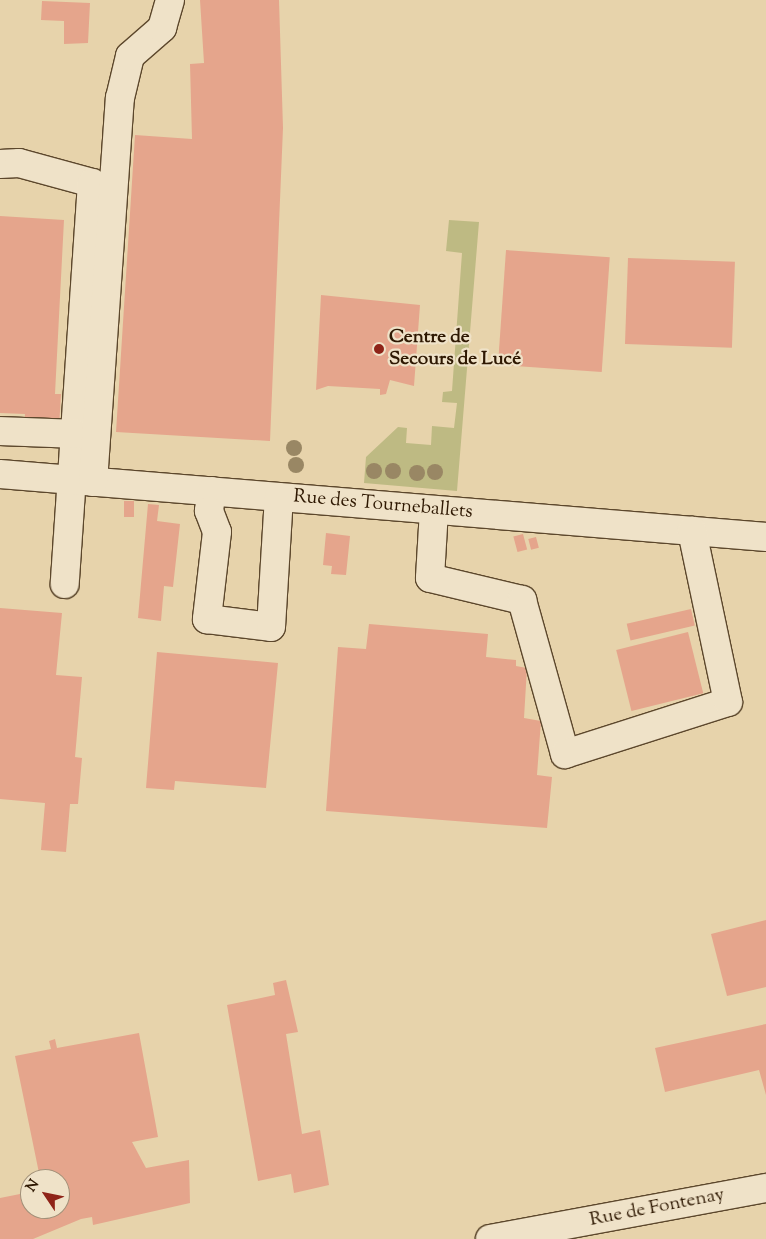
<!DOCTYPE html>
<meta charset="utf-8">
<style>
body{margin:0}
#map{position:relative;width:766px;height:1239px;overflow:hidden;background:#e7d3ab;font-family:"Sorts Mill Goudy",serif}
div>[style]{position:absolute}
.green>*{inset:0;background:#beba83}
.building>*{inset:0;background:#e5a58c;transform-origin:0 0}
.roads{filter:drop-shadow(1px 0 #5c472c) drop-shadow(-1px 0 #5c472c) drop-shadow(0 1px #5c472c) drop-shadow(0 -1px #5c472c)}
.minor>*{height:28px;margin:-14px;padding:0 14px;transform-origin:14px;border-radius:14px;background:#efe2c8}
.trees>*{width:16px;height:16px;margin:-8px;border-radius:50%;background:#998764}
.dots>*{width:14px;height:14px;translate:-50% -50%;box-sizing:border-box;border:2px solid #efe2c8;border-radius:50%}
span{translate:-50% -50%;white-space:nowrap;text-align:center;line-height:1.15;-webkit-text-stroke:4.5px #efe2c8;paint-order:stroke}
.poi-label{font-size:19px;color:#2e1802;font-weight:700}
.left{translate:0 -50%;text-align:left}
.street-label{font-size:19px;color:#2e1802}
.north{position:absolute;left:20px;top:1169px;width:50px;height:50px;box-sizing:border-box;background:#efe2c8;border:1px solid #a29179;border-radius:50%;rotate:304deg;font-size:14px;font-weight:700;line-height:20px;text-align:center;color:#2e1802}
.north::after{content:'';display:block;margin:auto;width:18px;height:22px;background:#8f2418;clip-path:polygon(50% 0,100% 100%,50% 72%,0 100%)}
</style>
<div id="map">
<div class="green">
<i style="clip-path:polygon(449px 220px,479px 222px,457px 491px,364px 483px,366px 457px,398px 427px,407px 428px,406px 443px,431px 445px,432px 426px,454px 428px,457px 403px,442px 402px,443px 392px,452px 391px,462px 253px,446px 251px)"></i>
</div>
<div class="building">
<i style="clip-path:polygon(200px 0,279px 0,283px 128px,270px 441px,116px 432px,135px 135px,192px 139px,190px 64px,204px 63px)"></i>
<i style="clip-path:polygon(42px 1px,90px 3px,88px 43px,64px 44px,64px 21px,41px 20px)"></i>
<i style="clip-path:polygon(0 216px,64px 220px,55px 394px,61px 394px,59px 428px,24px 426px,25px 414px,0 413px)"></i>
<i style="left:506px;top:250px;width:104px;height:115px;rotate:4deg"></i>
<i style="left:628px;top:258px;width:107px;height:86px;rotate:2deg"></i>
<i style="clip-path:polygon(321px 295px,420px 305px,414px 386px,390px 380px,386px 394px,380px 395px,380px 389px,328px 386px,316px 390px)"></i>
<i style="left:124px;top:501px;width:10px;height:16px"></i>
<i style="clip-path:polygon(148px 504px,159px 505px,157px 521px,180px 524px,173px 587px,164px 586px,161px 621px,138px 618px)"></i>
<i style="clip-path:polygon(326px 533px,350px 536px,346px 575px,331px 574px,332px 566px,323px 565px)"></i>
<i style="left:523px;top:534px;width:16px;height:10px;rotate:75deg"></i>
<i style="left:536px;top:537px;width:11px;height:8px;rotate:75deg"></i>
<i style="clip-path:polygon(0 608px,62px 613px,56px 675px,82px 677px,75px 757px,82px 758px,78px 804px,70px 804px,66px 852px,41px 850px,45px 803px,0 799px)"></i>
<i style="left:691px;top:609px;width:17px;height:66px;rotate:77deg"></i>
<i style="clip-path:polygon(369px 624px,488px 634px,486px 657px,516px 660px,516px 666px,527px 668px,524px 718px,541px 721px,537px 775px,552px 777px,547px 828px,326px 811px,338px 647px,366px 649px)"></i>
<i style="left:688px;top:632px;width:63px;height:74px;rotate:76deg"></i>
<i style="clip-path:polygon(157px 652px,278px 663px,266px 788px,175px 781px,174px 790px,146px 788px)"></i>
<i style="clip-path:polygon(766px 920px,766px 987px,727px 996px,711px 934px)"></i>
<i style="clip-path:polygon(286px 980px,298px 1032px,286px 1034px,302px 1134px,320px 1130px,329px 1185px,294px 1193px,291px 1174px,258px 1181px,227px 1005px,275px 995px,273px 983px)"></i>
<i style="clip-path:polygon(766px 1024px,766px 1095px,759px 1070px,665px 1092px,655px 1048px)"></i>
<i style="clip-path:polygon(139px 1033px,158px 1137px,132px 1142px,146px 1168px,189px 1160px,190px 1203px,93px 1225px,92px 1217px,81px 1219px,33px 1239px,0 1239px,0 1198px,30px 1192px,30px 1209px,60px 1209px,60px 1179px,52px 1179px,50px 1171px,39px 1173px,15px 1056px,51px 1049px,49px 1041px,55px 1039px,57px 1048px)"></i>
</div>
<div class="roads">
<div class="minor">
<i style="left:0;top:164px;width:19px;rotate:-3deg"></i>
<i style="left:19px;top:163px;width:76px;rotate:15.3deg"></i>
<i style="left:92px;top:183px;width:402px;rotate:93.9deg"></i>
<i style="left:0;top:431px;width:77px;rotate:2.2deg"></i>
<i style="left:0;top:474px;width:769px;rotate:4.7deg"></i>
<i style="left:93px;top:482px;width:385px;rotate:-86deg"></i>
<i style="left:120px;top:98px;width:43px;rotate:-76.6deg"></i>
<i style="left:130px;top:56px;width:43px;rotate:-41.2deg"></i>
<i style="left:162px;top:28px;width:29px;rotate:-74deg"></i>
<i style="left:212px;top:491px;width:20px;rotate:99deg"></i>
<i style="left:209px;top:511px;width:22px;rotate:69deg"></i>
<i style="left:217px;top:532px;width:88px;rotate:96.6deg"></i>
<i style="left:207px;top:619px;width:64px;rotate:7.1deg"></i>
<i style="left:271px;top:627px;width:130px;rotate:-86.5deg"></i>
<i style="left:434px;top:510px;width:68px;rotate:93.4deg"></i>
<i style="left:430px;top:578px;width:95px;rotate:13.4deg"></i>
<i style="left:522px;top:600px;width:160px;rotate:74.4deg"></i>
<i style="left:565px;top:754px;width:171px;rotate:-17.7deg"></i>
<i style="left:728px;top:702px;width:175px;rotate:-101.9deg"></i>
<i style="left:490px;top:1239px;width:281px;rotate:-10.5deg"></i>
</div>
</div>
<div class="trees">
<i style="left:294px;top:448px"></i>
<i style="left:296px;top:465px"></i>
<i style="left:374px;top:471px"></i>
<i style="left:393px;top:471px"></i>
<i style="left:435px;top:472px"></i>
<i style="left:417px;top:473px"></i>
</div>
<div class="dots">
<i style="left:379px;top:349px;background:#8f2418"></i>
</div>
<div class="poi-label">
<span class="left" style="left:389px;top:349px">Centre de<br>Secours de Lucé</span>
</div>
<div class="street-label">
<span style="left:383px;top:505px;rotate:5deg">Rue des Tourneballets</span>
<span style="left:657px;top:1208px;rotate:-11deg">Rue de Fontenay</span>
</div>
<div class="north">N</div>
</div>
